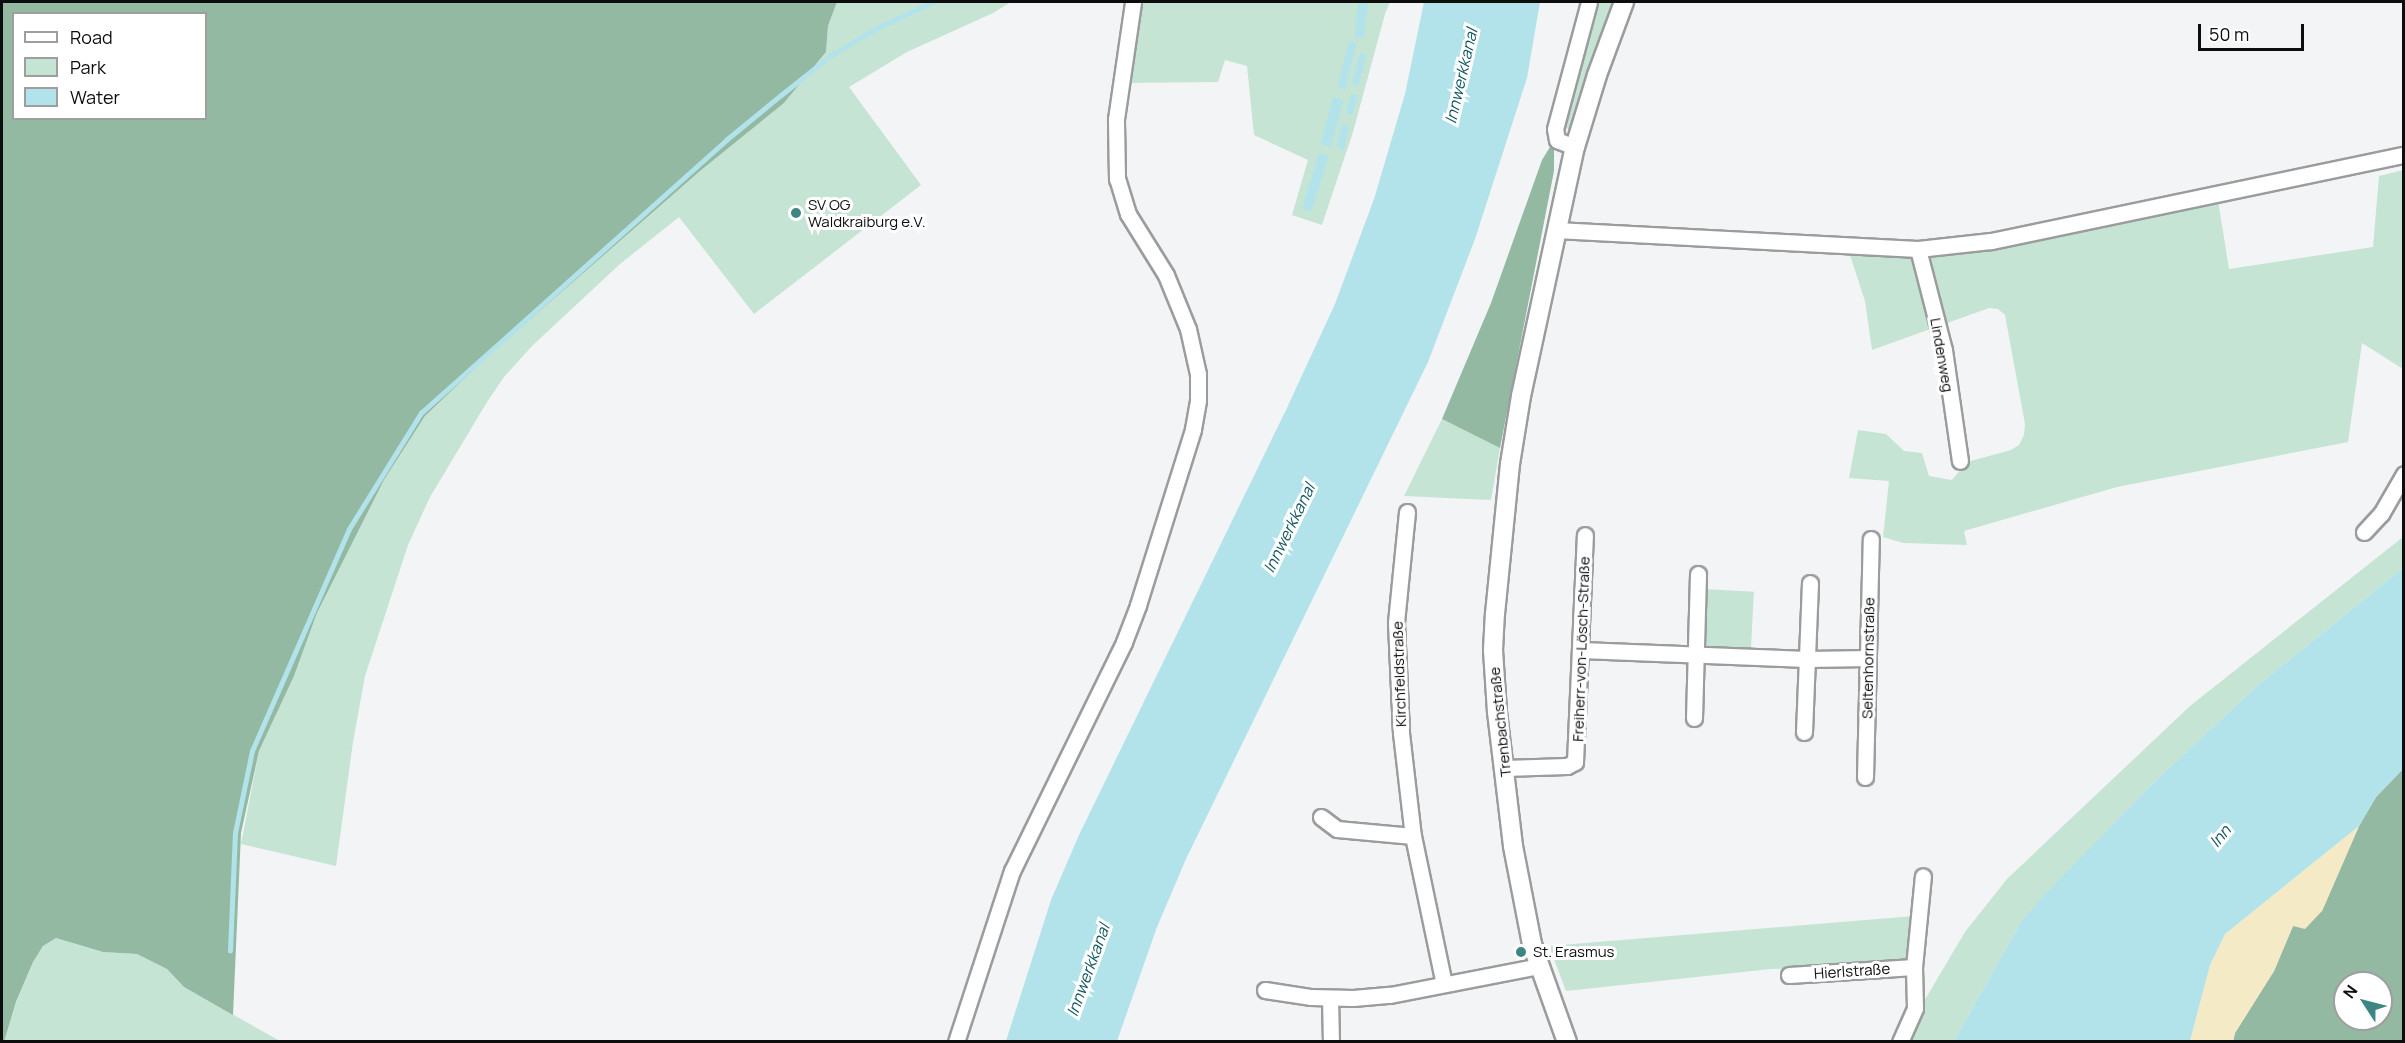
<!DOCTYPE html>
<meta charset="utf-8">
<style>
body{margin:0}
#map{position:relative;width:2405px;height:1043px;overflow:hidden;background:#f2f4f6;font-family:Manrope,sans-serif}
div>[style]{position:absolute}
.green>*{inset:0;background:#c6e4d3;transform-origin:0 0}
.forest>*{inset:0;background:#93b9a3}
.sand>*{inset:0;background:#f4eac5}
.water>*{inset:0;background:#b2e3ea;transform-origin:0 0}
.stream>*{height:4.5px;margin:-2.25px;padding:0 2.25px;transform-origin:2.25px;border-radius:2.25px;background:#b2e3ea}
.roads{filter:drop-shadow(2px 0 #9a9c9e) drop-shadow(-2px 0 #9a9c9e) drop-shadow(0 2px #9a9c9e) drop-shadow(0 -2px #9a9c9e)}
.minor>*{height:15px;margin:-7.5px;padding:0 7.5px;transform-origin:7.5px;border-radius:7.5px;background:#fff}
.tertiary>*{height:18px;margin:-9px;padding:0 9px;transform-origin:9px;border-radius:9px;background:#fff}
.dots>*{width:16px;height:16px;translate:-50% -50%;box-sizing:border-box;border:3px solid #fff;border-radius:50%}
span{translate:-50% -50%;white-space:nowrap;text-align:center;line-height:1.15;-webkit-text-stroke:6px #fff;paint-order:stroke}
.poi-label{font-size:15px;color:#0d0d0e}
.left{translate:0 -50%;text-align:left}
.street-label{font-size:15px;color:#0d0d0e}
.water-label{font-size:16px;color:#12575f;font-style:italic}
.frame{position:absolute;inset:0;border:3px solid #0d0d0e;pointer-events:none}
.legend{position:absolute;left:12px;top:12px;width:195px;height:108px;box-sizing:border-box;background:#fff;border:2px solid #9e9e9f;margin:0;padding:8px 10px;list-style:none;font-size:18px;color:#0d0d0e}
.legend li{display:flex;align-items:center;gap:12px;height:30px}
.legend b{width:30px;border:2px solid #9e9e9f}
.north{position:absolute;left:2333px;top:971px;width:60px;height:60px;box-sizing:border-box;background:#fff;border:2px solid #9e9e9f;border-radius:50%;rotate:306deg;font-size:16px;font-weight:700;line-height:24px;text-align:center;color:#0d0d0e}
.north::after{content:'';display:block;margin:auto;width:21px;height:27px;background:#3e8683;clip-path:polygon(50% 0,100% 100%,50% 72%,0 100%)}
.scale{position:absolute;left:2198px;top:24px;width:106px;height:27px;box-sizing:border-box;border:3px solid #0d0d0e;border-top:0;padding-left:8px;font-size:18px;line-height:21px;white-space:nowrap;color:#0d0d0e;-webkit-text-stroke:4px #fff;paint-order:stroke}
</style>
<div id="map">
<div class="green">
<i style="clip-path:polygon(837px 2px,1011px 2px,993px 13px,907px 52px,849px 87px,921px 185px,754px 314px,679px 217px,620px 264px,532px 346px,504px 377px,487px 402px,430px 497px,408px 545px,365px 676px,353px 742px,336px 866px,241px 844px,259px 751px,294px 676px,317px 613px,384px 480px,425px 416px,485px 359px,700px 171px,784px 103px,826px 52px,828px 26px)"></i>
<i style="clip-path:polygon(1138px 2px,1390px 2px,1385px 14px,1353px 132px,1322px 225px,1292px 215px,1308px 160px,1254px 135px,1247px 66px,1225px 60px,1218px 82px,1126px 83px)"></i>
<i style="clip-path:polygon(1596px 2px,1617px 2px,1573px 128px,1570px 131px,1564px 126px,1564px 116px,1585px 51px)"></i>
<i style="clip-path:polygon(2403px 170px,2403px 369px,2362px 343px,2348px 442px,2117px 487px,1964px 531px,1967px 545px,1903px 543px,1883px 537px,1889px 481px,1849px 478px,1858px 430px,1886px 434px,1904px 451px,1922px 453px,1929px 476px,1952px 480px,1967px 462px,2011px 450px,2019px 445px,2024px 435px,2025px 424px,2005px 315px,1998px 309px,1989px 308px,1872px 350px,1865px 301px,1849px 252px,1911px 255px,2218px 200px,2229px 269px,2373px 247px,2379px 176px)"></i>
<i style="clip-path:polygon(1442px 419px,1500px 448px,1491px 500px,1404px 496px)"></i>
<i style="clip-path:polygon(2403px 537px,2403px 568px,2258px 685px,2153px 783px,2022px 920px,1954px 1041px,1906px 1042px,1920px 1008px,1965px 932px,2007px 879px,2190px 706px)"></i>
<i style="left:1702px;top:589px;width:52px;height:57px;rotate:3deg"></i>
<i style="clip-path:polygon(1914px 916px,1912px 965px,1771px 969px,1566px 991px,1549px 946px)"></i>
<i style="clip-path:polygon(56px 938px,103px 952px,137px 954px,167px 969px,184px 987px,280px 1041px,4px 1042px,16px 1003px,33px 962px,43px 946px)"></i>
</div>
<div class="forest">
<i style="clip-path:polygon(evenodd,2px 2px,837px 2px,828px 26px,826px 52px,784px 103px,700px 171px,485px 359px,425px 416px,384px 480px,317px 613px,294px 676px,259px 751px,241px 833px,233px 1015px,184px 987px,167px 969px,137px 954px,103px 952px,56px 938px,43px 946px,33px 962px,16px 1002px,4px 1042px,2px 1041px,2px 2px,14px 14px,206px 14px,206px 118px,14px 118px,14px 14px)"></i>
<i style="clip-path:polygon(1550px 147px,1554px 150px,1554px 171px,1500px 448px,1442px 419px,1491px 303px,1542px 160px)"></i>
<i style="clip-path:polygon(evenodd,2403px 769px,2403px 1041px,2233px 1042px,2235px 1033px,2274px 971px,2293px 926px,2322px 911px,2359px 826px,2376px 797px,2403px 769px,2345px 983px,2381px 983px,2381px 1019px,2345px 1019px,2345px 983px)"></i>
</div>
<div class="sand">
<i style="clip-path:polygon(2359px 826px,2322px 911px,2305px 929px,2293px 926px,2274px 971px,2235px 1033px,2233px 1041px,2190px 1042px,2210px 965px,2225px 934px)"></i>
</div>
<div class="water">
<i style="left:1358px;top:2px;width:10px;height:35px;rotate:6deg"></i>
<i style="clip-path:polygon(1424px 2px,1540px 2px,1527px 78px,1475px 239px,1428px 362px,1186px 859px,1157px 927px,1117px 1041px,1006px 1041px,1051px 900px,1079px 835px,1286px 410px,1335px 304px,1374px 199px,1405px 94px)"></i>
<i style="left:1349px;top:41px;width:8px;height:48px;rotate:14deg"></i>
<i style="left:1360px;top:53px;width:7px;height:32px;rotate:16deg"></i>
<i style="left:1351px;top:94px;width:7px;height:20px;rotate:16deg"></i>
<i style="left:1333px;top:97px;width:11px;height:49px;rotate:15deg"></i>
<i style="left:1342px;top:124px;width:8px;height:24px;rotate:14deg"></i>
<i style="left:1319px;top:153px;width:10px;height:58px;rotate:17deg"></i>
<i style="clip-path:polygon(2403px 568px,2403px 769px,2376px 797px,2359px 826px,2225px 934px,2210px 965px,2190px 1041px,1954px 1041px,2022px 920px,2052px 887px,2153px 783px,2258px 685px)"></i>
</div>
<div class="stream">
<i style="left:230px;top:951px;width:118px;rotate:-87.6deg"></i>
<i style="left:235px;top:833px;width:84px;rotate:-78.3deg"></i>
<i style="left:252px;top:751px;width:242px;rotate:-66.4deg"></i>
<i style="left:349px;top:529px;width:137px;rotate:-58.2deg"></i>
<i style="left:421px;top:413px;width:409px;rotate:-41.8deg"></i>
<i style="left:726px;top:140px;width:71px;rotate:-39.3deg"></i>
<i style="left:781px;top:95px;width:63px;rotate:-38.5deg"></i>
<i style="left:830px;top:56px;width:57px;rotate:-30.6deg"></i>
<i style="left:879px;top:27px;width:60px;rotate:-24.8deg"></i>
</div>
<div class="roads">
<div class="minor">
<i style="left:1575px;top:147px;width:19px;rotate:-159deg"></i>
<i style="left:1557px;top:140px;width:11px;rotate:-100deg"></i>
<i style="left:1555px;top:129px;width:131px;rotate:-75deg"></i>
<i style="left:1556px;top:230px;width:362px;rotate:3deg"></i>
<i style="left:1918px;top:249px;width:73px;rotate:-6.3deg"></i>
<i style="left:1991px;top:241px;width:422px;rotate:-11.8deg"></i>
<i style="left:1918px;top:249px;width:104px;rotate:75.6deg"></i>
<i style="left:1944px;top:350px;width:112px;rotate:81.8deg"></i>
<i style="left:1407px;top:512px;width:112px;rotate:95.7deg"></i>
<i style="left:1396px;top:623px;width:110px;rotate:87.4deg"></i>
<i style="left:1401px;top:733px;width:104px;rotate:83.4deg"></i>
<i style="left:1413px;top:836px;width:151px;rotate:78.2deg"></i>
<i style="left:2364px;top:532px;width:25px;rotate:-47deg"></i>
<i style="left:2381px;top:514px;width:46px;rotate:-60.1deg"></i>
<i style="left:1581px;top:650px;width:226px;rotate:2.3deg"></i>
<i style="left:1807px;top:659px;width:61px;rotate:-0.9deg"></i>
<i style="left:1694px;top:718px;width:144px;rotate:-88.4deg"></i>
<i style="left:1804px;top:732px;width:149px;rotate:-87.7deg"></i>
<i style="left:1504px;top:768px;width:63px;rotate:-1.8deg"></i>
<i style="left:1567px;top:766px;width:9px;rotate:-27deg"></i>
<i style="left:1575px;top:762px;width:227px;rotate:-87.5deg"></i>
<i style="left:1865px;top:777px;width:238px;rotate:-88.6deg"></i>
<i style="left:1321px;top:817px;width:20px;rotate:37deg"></i>
<i style="left:1337px;top:829px;width:76px;rotate:5.3deg"></i>
<i style="left:1789px;top:975px;width:125px;rotate:-3.7deg"></i>
<i style="left:1265px;top:990px;width:47px;rotate:8.7deg"></i>
<i style="left:1311px;top:997px;width:42px;rotate:1.4deg"></i>
<i style="left:1353px;top:998px;width:37px;rotate:-5deg"></i>
<i style="left:1390px;top:995px;width:152px;rotate:-11deg"></i>
<i style="left:1330px;top:998px;width:44px;rotate:88.7deg"></i>
<i style="left:956px;top:1042px;width:180px;rotate:-71.9deg"></i>
<i style="left:1012px;top:871px;width:255px;rotate:-63.9deg"></i>
<i style="left:1124px;top:642px;width:40px;rotate:-69deg"></i>
<i style="left:1138px;top:605px;width:184px;rotate:-72.6deg"></i>
<i style="left:1193px;top:429px;width:29px;rotate:-80deg"></i>
<i style="left:1198px;top:400px;width:26px;rotate:-90deg"></i>
<i style="left:1198px;top:374px;width:46px;rotate:-102.5deg"></i>
<i style="left:1188px;top:329px;width:58px;rotate:-112.2deg"></i>
<i style="left:1166px;top:275px;width:72px;rotate:-121.9deg"></i>
<i style="left:1128px;top:214px;width:37px;rotate:-107deg"></i>
<i style="left:1117px;top:179px;width:60px;rotate:-91deg"></i>
<i style="left:1116px;top:119px;width:118px;rotate:-81.7deg"></i>
<i style="left:1900px;top:1042px;width:37px;rotate:-66deg"></i>
<i style="left:1915px;top:1008px;width:41px;rotate:-91.4deg"></i>
<i style="left:1914px;top:967px;width:91px;rotate:-84.4deg"></i>
</div>
<div class="tertiary">
<i style="left:1567px;top:1042px;width:104px;rotate:-109.7deg"></i>
<i style="left:1532px;top:944px;width:100px;rotate:-101deg"></i>
<i style="left:1513px;top:846px;width:135px;rotate:-96.8deg"></i>
<i style="left:1497px;top:712px;width:62px;rotate:-93.7deg"></i>
<i style="left:1493px;top:650px;width:36px;rotate:-87deg"></i>
<i style="left:1495px;top:614px;width:151px;rotate:-84.3deg"></i>
<i style="left:1510px;top:464px;width:69px;rotate:-80.8deg"></i>
<i style="left:1521px;top:396px;width:255px;rotate:-77.8deg"></i>
<i style="left:1575px;top:147px;width:75px;rotate:-73deg"></i>
<i style="left:1597px;top:75px;width:78px;rotate:-69.7deg"></i>
</div>
</div>
<div class="dots">
<i style="left:796px;top:213px;background:#3e8683"></i>
<i style="left:1521px;top:952px;background:#3e8683"></i>
</div>
<div class="poi-label">
<span class="left" style="left:808px;top:213px">SV OG<br>Waldkraiburg e.V.</span>
<span class="left" style="left:1533px;top:952px">St. Erasmus</span>
</div>
<div class="street-label">
<span style="left:1942px;top:355px;rotate:80deg">Lindenweg</span>
<span style="left:1581px;top:649px;rotate:-88deg">Freiherr-von-Lösch-Straße</span>
<span style="left:1868px;top:658px;rotate:-89deg">Seltenhornstraße</span>
<span style="left:1399px;top:674px;rotate:-92deg">Kirchfeldstraße</span>
<span style="left:1500px;top:722px;rotate:-96deg">Trenbachstraße</span>
<span style="left:1852px;top:971px;rotate:-4deg">Hierlstraße</span>
</div>
<div class="water-label">
<span style="left:1461px;top:76px;rotate:-77deg">Innwerkkanal</span>
<span style="left:1289px;top:528px;rotate:-64deg">Innwerkkanal</span>
<span style="left:2220px;top:836px;rotate:-51deg">Inn</span>
<span style="left:1088px;top:970px;rotate:-70deg">Innwerkkanal</span>
</div>
<div class="frame"></div>
<ul class="legend">
<li><b style="height:8px;background:#fff"></b>Road</li>
<li><b style="height:16px;background:#c6e4d3"></b>Park</li>
<li><b style="height:16px;background:#b2e3ea"></b>Water</li>
</ul>
<div class="north">N</div>
<div class="scale">50 m</div>
</div>
